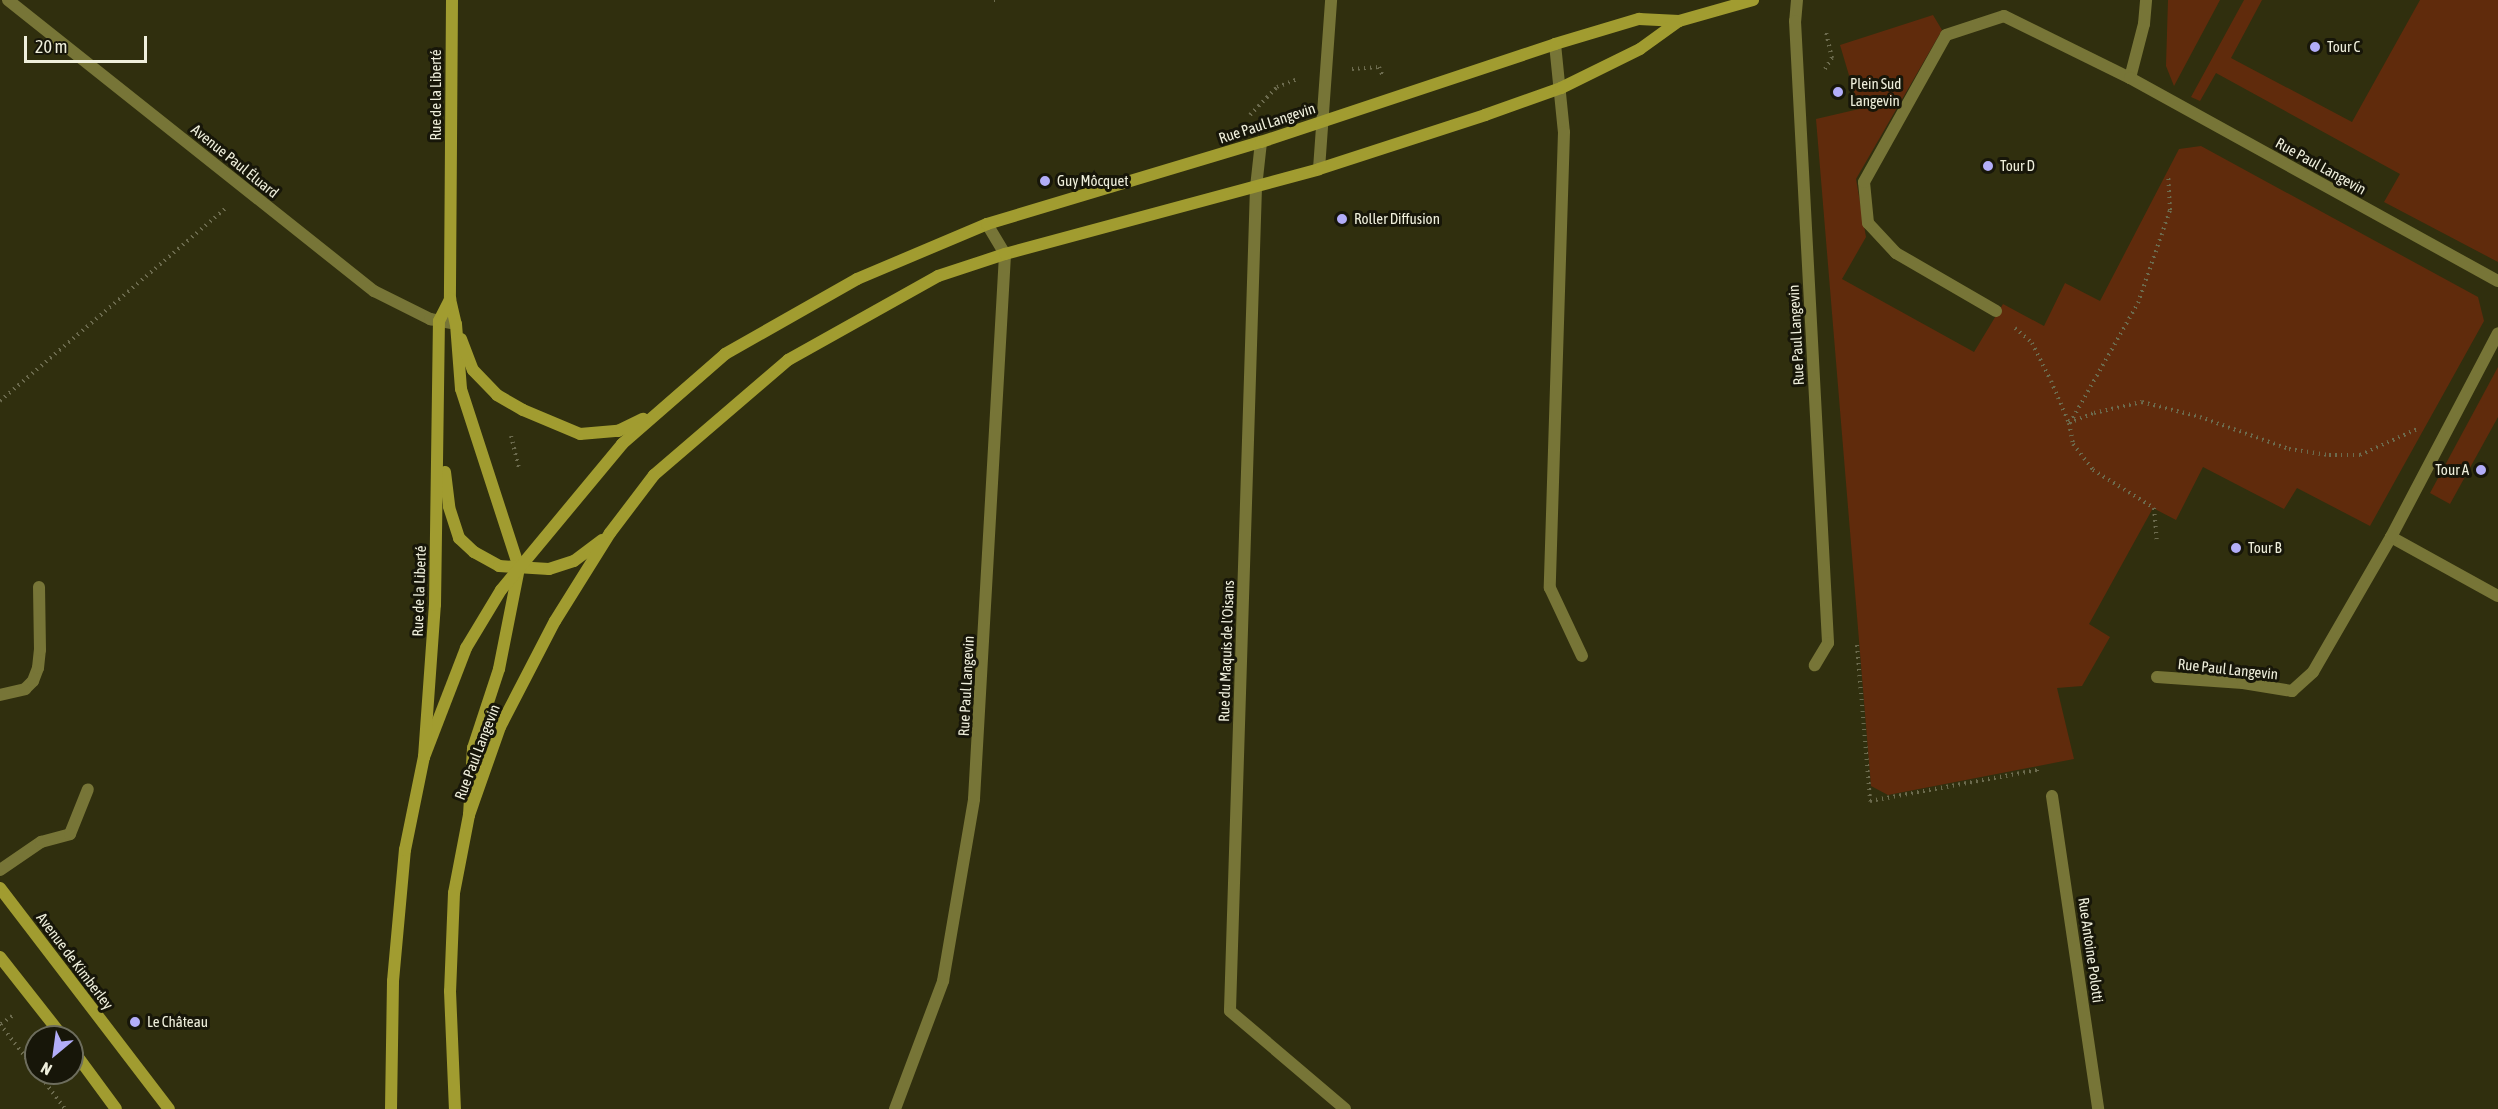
<!DOCTYPE html>
<meta charset="utf-8">
<style>
body{margin:0}
#map{position:relative;width:2498px;height:1109px;overflow:hidden;background:#302f0e;font-family:"Asap Condensed",sans-serif}
div>[style]{position:absolute}
.green>*{inset:0;background:#602b0c}
.path>*{height:4px;margin-top:-2px;transform-origin:0;background:repeating-linear-gradient(90deg,#6c6b4e 0 1.5px,transparent 0 6px)}
.lane>*{height:12px;margin:-6px;padding:0 6px;transform-origin:6px;border-radius:6px;background:#777537}
.street>*{height:12px;margin:-6px;padding:0 6px;transform-origin:6px;border-radius:6px;background:#777537}
.secondary>*{height:12px;margin:-6px;padding:0 6px;transform-origin:6px;border-radius:6px;background:#a19c30}
.dots>*{width:16px;height:16px;translate:-50% -50%;box-sizing:border-box;border:3px solid #171609;border-radius:50%}
span{translate:-50% -50%;white-space:nowrap;text-align:center;line-height:1.15;-webkit-text-stroke:6px #171609;paint-order:stroke}
.poi-label{font-size:15px;color:#efefdc}
.left{translate:0 -50%;text-align:left}
.right{translate:-100% -50%;text-align:right}
.street-label{font-size:15px;color:#efefdc}
.north{position:absolute;left:24px;top:1025px;width:60px;height:60px;box-sizing:border-box;background:#171609;border:2px solid #6d6d5d;border-radius:50%;rotate:209deg;font-size:16px;font-weight:700;line-height:24px;text-align:center;color:#efefdc}
.north::after{content:'';display:block;margin:auto;width:21px;height:27px;background:#b2adf9;clip-path:polygon(50% 0,100% 100%,50% 72%,0 100%)}
.scale{position:absolute;left:24px;top:36px;width:123px;height:27px;box-sizing:border-box;border:3px solid #efefdc;border-top:0;padding-left:8px;font-size:18px;line-height:21px;white-space:nowrap;color:#efefdc;-webkit-text-stroke:4px #171609;paint-order:stroke}
</style>
<div id="map">
<div class="green">
<i style="clip-path:polygon(2168px 0,2220px 0,2174px 86px,2166px 66px)"></i>
<i style="clip-path:polygon(2244px 0,2262px 0,2231px 58px,2352px 122px,2420px 0,2498px 0,2498px 262px,2384px 202px,2400px 174px,2216px 73px,2200px 101px,2191px 97px)"></i>
<i style="clip-path:polygon(1933px 15px,1942px 30px,1856px 179px,1866px 237px,1842px 279px,1974px 352px,2003px 304px,2044px 326px,2065px 283px,2100px 301px,2179px 149px,2201px 146px,2478px 297px,2484px 321px,2370px 526px,2297px 488px,2284px 509px,2203px 467px,2176px 520px,2153px 508px,2089px 624px,2110px 637px,2082px 686px,2057px 688px,2074px 759px,1888px 795px,1871px 786px,1816px 119px,1859px 109px,1840px 45px)"></i>
<i style="clip-path:polygon(2498px 367px,2498px 417px,2450px 504px,2430px 493px)"></i>
</div>
<div class="path">
<i style="left:994px;top:0;width:1px"></i>
<i style="left:1352px;top:69px;width:27px;rotate:-4deg"></i>
<i style="left:1379px;top:67px;width:8px;rotate:67deg"></i>
<i style="left:1825px;top:69px;width:13px;rotate:-58deg"></i>
<i style="left:1832px;top:58px;width:28px;rotate:-103deg"></i>
<i style="left:1250px;top:115px;width:39px;rotate:-46deg"></i>
<i style="left:1277px;top:87px;width:22px;rotate:-21deg"></i>
<i style="left:2015px;top:328px;width:23px;rotate:41deg"></i>
<i style="left:2032px;top:343px;width:42px;rotate:63.4deg"></i>
<i style="left:2051px;top:381px;width:46px;rotate:66.8deg"></i>
<i style="left:2069px;top:423px;width:21px;rotate:79deg"></i>
<i style="left:2073px;top:444px;width:33px;rotate:52deg"></i>
<i style="left:2093px;top:470px;width:72px;rotate:31.9deg"></i>
<i style="left:2154px;top:508px;width:32px;rotate:85deg"></i>
<i style="left:0;top:401px;width:299px;rotate:-40.5deg"></i>
<i style="left:2069px;top:423px;width:27px;rotate:-22deg"></i>
<i style="left:2094px;top:413px;width:49px;rotate:-12.9deg"></i>
<i style="left:2142px;top:402px;width:60px;rotate:14.5deg"></i>
<i style="left:2200px;top:417px;width:95px;rotate:19.8deg"></i>
<i style="left:2289px;top:449px;width:40px;rotate:8.5deg"></i>
<i style="left:2329px;top:455px;width:31px"></i>
<i style="left:2360px;top:455px;width:63px;rotate:-24.5deg"></i>
<i style="left:2070px;top:423px;width:138px;rotate:-60.5deg"></i>
<i style="left:2138px;top:303px;width:98px;rotate:-71deg"></i>
<i style="left:2170px;top:210px;width:33px;rotate:-93deg"></i>
<i style="left:511px;top:436px;width:34px;rotate:76deg"></i>
<i style="left:1857px;top:645px;width:157px;rotate:85.2deg"></i>
<i style="left:1870px;top:801px;width:170px;rotate:-10.5deg"></i>
<i style="left:2037px;top:770px;width:3px;rotate:90deg"></i>
<i style="left:0;top:1024px;width:59px;rotate:52.5deg"></i>
<i style="left:1px;top:1024px;width:14px;rotate:-36deg"></i>
<i style="left:27px;top:1059px;width:12px;rotate:-42deg"></i>
<i style="left:38px;top:1073px;width:45px;rotate:53.1deg"></i>
</div>
<div class="lane">
<i style="left:0;top:695px;width:26px;rotate:-13deg"></i>
<i style="left:25px;top:689px;width:11px;rotate:-45deg"></i>
<i style="left:33px;top:681px;width:14px;rotate:-69deg"></i>
<i style="left:38px;top:668px;width:18px;rotate:-84deg"></i>
<i style="left:40px;top:650px;width:63px;rotate:-90.9deg"></i>
<i style="left:0;top:870px;width:50px;rotate:-34.3deg"></i>
<i style="left:41px;top:842px;width:30px;rotate:-15deg"></i>
<i style="left:70px;top:834px;width:48px;rotate:-68.2deg"></i>
</div>
<div class="street">
<i style="left:8px;top:0;width:468px;rotate:38.5deg"></i>
<i style="left:374px;top:291px;width:63px;rotate:26.6deg"></i>
<i style="left:430px;top:319px;width:26px;rotate:11deg"></i>
<i style="left:1797px;top:0;width:21px;rotate:95deg"></i>
<i style="left:1795px;top:21px;width:623px;rotate:86.96deg"></i>
<i style="left:1828px;top:643px;width:26px;rotate:121deg"></i>
<i style="left:1555px;top:44px;width:88px;rotate:84.2deg"></i>
<i style="left:1564px;top:132px;width:456px;rotate:91.8deg"></i>
<i style="left:1550px;top:588px;width:75px;rotate:64.8deg"></i>
<i style="left:2130px;top:78px;width:56px;rotate:-75.5deg"></i>
<i style="left:2144px;top:24px;width:24px;rotate:-85deg"></i>
<i style="left:1261px;top:142px;width:45px;rotate:96.3deg"></i>
<i style="left:1256px;top:187px;width:824px;rotate:91.81deg"></i>
<i style="left:1230px;top:1011px;width:151px;rotate:40.4deg"></i>
<i style="left:1319px;top:169px;width:169px;rotate:-85.9deg"></i>
<i style="left:1996px;top:311px;width:116px;rotate:-149.9deg"></i>
<i style="left:1896px;top:253px;width:41px;rotate:-133deg"></i>
<i style="left:1868px;top:223px;width:41px;rotate:-95.6deg"></i>
<i style="left:1864px;top:182px;width:168px;rotate:-60.8deg"></i>
<i style="left:1946px;top:35px;width:61px;rotate:-18.1deg"></i>
<i style="left:2004px;top:16px;width:140px;rotate:26.2deg"></i>
<i style="left:2130px;top:78px;width:420px;rotate:28.9deg"></i>
<i style="left:2391px;top:537px;width:122px;rotate:28.9deg"></i>
<i style="left:2157px;top:677px;width:86px;rotate:4deg"></i>
<i style="left:2243px;top:683px;width:50px;rotate:9.3deg"></i>
<i style="left:2292px;top:691px;width:28px;rotate:-42deg"></i>
<i style="left:2313px;top:672px;width:156px;rotate:-60deg"></i>
<i style="left:2391px;top:537px;width:230px;rotate:-62.3deg"></i>
<i style="left:2052px;top:796px;width:316px;rotate:81.6deg"></i>
<i style="left:895px;top:1109px;width:137px;rotate:-69.4deg"></i>
<i style="left:943px;top:981px;width:185px;rotate:-80.3deg"></i>
<i style="left:974px;top:799px;width:546px;rotate:-86.74deg"></i>
<i style="left:1005px;top:254px;width:35px;rotate:-121deg"></i>
</div>
<div class="secondary">
<i style="left:452px;top:0;width:299px;rotate:90.4deg"></i>
<i style="left:450px;top:299px;width:26px;rotate:77deg"></i>
<i style="left:456px;top:324px;width:65px;rotate:85.6deg"></i>
<i style="left:461px;top:389px;width:188px;rotate:72deg"></i>
<i style="left:519px;top:568px;width:103px;rotate:101.2deg"></i>
<i style="left:499px;top:669px;width:83px;rotate:108.2deg"></i>
<i style="left:473px;top:748px;width:67px;rotate:93.4deg"></i>
<i style="left:469px;top:815px;width:79px;rotate:100.9deg"></i>
<i style="left:454px;top:893px;width:98px;rotate:92.3deg"></i>
<i style="left:450px;top:991px;width:118px;rotate:87.6deg"></i>
<i style="left:461px;top:339px;width:33px;rotate:69deg"></i>
<i style="left:473px;top:370px;width:35px;rotate:46deg"></i>
<i style="left:497px;top:395px;width:30px;rotate:30deg"></i>
<i style="left:523px;top:410px;width:62px;rotate:22.8deg"></i>
<i style="left:580px;top:434px;width:38px;rotate:-5deg"></i>
<i style="left:618px;top:431px;width:28px;rotate:-26deg"></i>
<i style="left:445px;top:472px;width:35px;rotate:83deg"></i>
<i style="left:449px;top:507px;width:33px;rotate:72deg"></i>
<i style="left:459px;top:538px;width:21px;rotate:43deg"></i>
<i style="left:474px;top:552px;width:29px;rotate:29deg"></i>
<i style="left:499px;top:566px;width:50px;rotate:3.4deg"></i>
<i style="left:549px;top:569px;width:26px;rotate:-18deg"></i>
<i style="left:574px;top:561px;width:35px;rotate:-37deg"></i>
<i style="left:424px;top:757px;width:117px;rotate:-68.9deg"></i>
<i style="left:466px;top:648px;width:68px;rotate:-58.9deg"></i>
<i style="left:501px;top:590px;width:190px;rotate:-50.3deg"></i>
<i style="left:622px;top:444px;width:137px;rotate:-41.1deg"></i>
<i style="left:725px;top:354px;width:152px;rotate:-29.6deg"></i>
<i style="left:857px;top:279px;width:141px;rotate:-22.9deg"></i>
<i style="left:987px;top:224px;width:286px;rotate:-16.7deg"></i>
<i style="left:1261px;top:142px;width:310px;rotate:-18.4deg"></i>
<i style="left:1555px;top:44px;width:88px;rotate:-16.6deg"></i>
<i style="left:1639px;top:19px;width:40px;rotate:2.9deg"></i>
<i style="left:1679px;top:21px;width:77px;rotate:-15.8deg"></i>
<i style="left:469px;top:815px;width:93px;rotate:-70.6deg"></i>
<i style="left:500px;top:727px;width:119px;rotate:-62.6deg"></i>
<i style="left:555px;top:621px;width:104px;rotate:-58deg"></i>
<i style="left:610px;top:533px;width:73px;rotate:-52.8deg"></i>
<i style="left:654px;top:475px;width:177px;rotate:-40.6deg"></i>
<i style="left:788px;top:360px;width:172px;rotate:-29.2deg"></i>
<i style="left:938px;top:276px;width:71px;rotate:-18.2deg"></i>
<i style="left:1005px;top:254px;width:325px;rotate:-15.1deg"></i>
<i style="left:1319px;top:169px;width:175px;rotate:-18deg"></i>
<i style="left:1485px;top:115px;width:81px;rotate:-19.6deg"></i>
<i style="left:1561px;top:88px;width:88px;rotate:-26.3deg"></i>
<i style="left:1640px;top:49px;width:48px;rotate:-35.7deg"></i>
<i style="left:0;top:888px;width:278px;rotate:52.6deg"></i>
<i style="left:0;top:957px;width:102px;rotate:51.8deg"></i>
<i style="left:72px;top:1049px;width:74px;rotate:53.7deg"></i>
<i style="left:391px;top:1109px;width:128px;rotate:-89.1deg"></i>
<i style="left:393px;top:981px;width:132px;rotate:-84.8deg"></i>
<i style="left:405px;top:850px;width:95px;rotate:-78.5deg"></i>
<i style="left:424px;top:757px;width:152px;rotate:-85.9deg"></i>
<i style="left:435px;top:605px;width:284px;rotate:-89.2deg"></i>
<i style="left:439px;top:321px;width:25px;rotate:-63deg"></i>
</div>
<div class="dots">
<i style="left:2315px;top:47px;background:#b2adf9"></i>
<i style="left:1838px;top:92px;background:#b2adf9"></i>
<i style="left:1988px;top:166px;background:#b2adf9"></i>
<i style="left:1045px;top:181px;background:#b2adf9"></i>
<i style="left:1342px;top:219px;background:#b2adf9"></i>
<i style="left:2481px;top:470px;background:#b2adf9"></i>
<i style="left:2236px;top:548px;background:#b2adf9"></i>
<i style="left:135px;top:1022px;background:#b2adf9"></i>
</div>
<div class="poi-label">
<span class="left" style="left:2327px;top:47px">Tour C</span>
<span class="left" style="left:1850px;top:92px">Plein Sud<br>Langevin</span>
<span class="left" style="left:2000px;top:166px">Tour D</span>
<span class="left" style="left:1057px;top:181px">Guy Môcquet</span>
<span class="left" style="left:1354px;top:219px">Roller Diffusion</span>
<span class="right" style="left:2469px;top:470px">Tour A</span>
<span class="left" style="left:2248px;top:548px">Tour B</span>
<span class="left" style="left:147px;top:1022px">Le Château</span>
</div>
<div class="street-label">
<span style="left:436px;top:95px;rotate:-90deg">Rue de la Liberté</span>
<span style="left:1267px;top:123px;rotate:-18deg">Rue Paul Langevin</span>
<span style="left:235px;top:161px;rotate:39deg">Avenue Paul Éluard</span>
<span style="left:2321px;top:166px;rotate:29deg">Rue Paul Langevin</span>
<span style="left:1796px;top:335px;rotate:-93deg">Rue Paul Langevin</span>
<span style="left:419px;top:591px;rotate:-88deg">Rue de la Liberté</span>
<span style="left:1226px;top:651px;rotate:-88deg">Rue du Maquis de l'Oisans</span>
<span style="left:2228px;top:669px;rotate:6deg">Rue Paul Langevin</span>
<span style="left:966px;top:686px;rotate:-87deg">Rue Paul Langevin</span>
<span style="left:477px;top:752px;rotate:-69deg">Rue Paul Langevin</span>
<span style="left:2091px;top:950px;rotate:82deg">Rue Antoine Polotti</span>
<span style="left:75px;top:961px;rotate:53deg">Avenue de Kimberley</span>
</div>
<div class="north">N</div>
<div class="scale">20 m</div>
</div>
